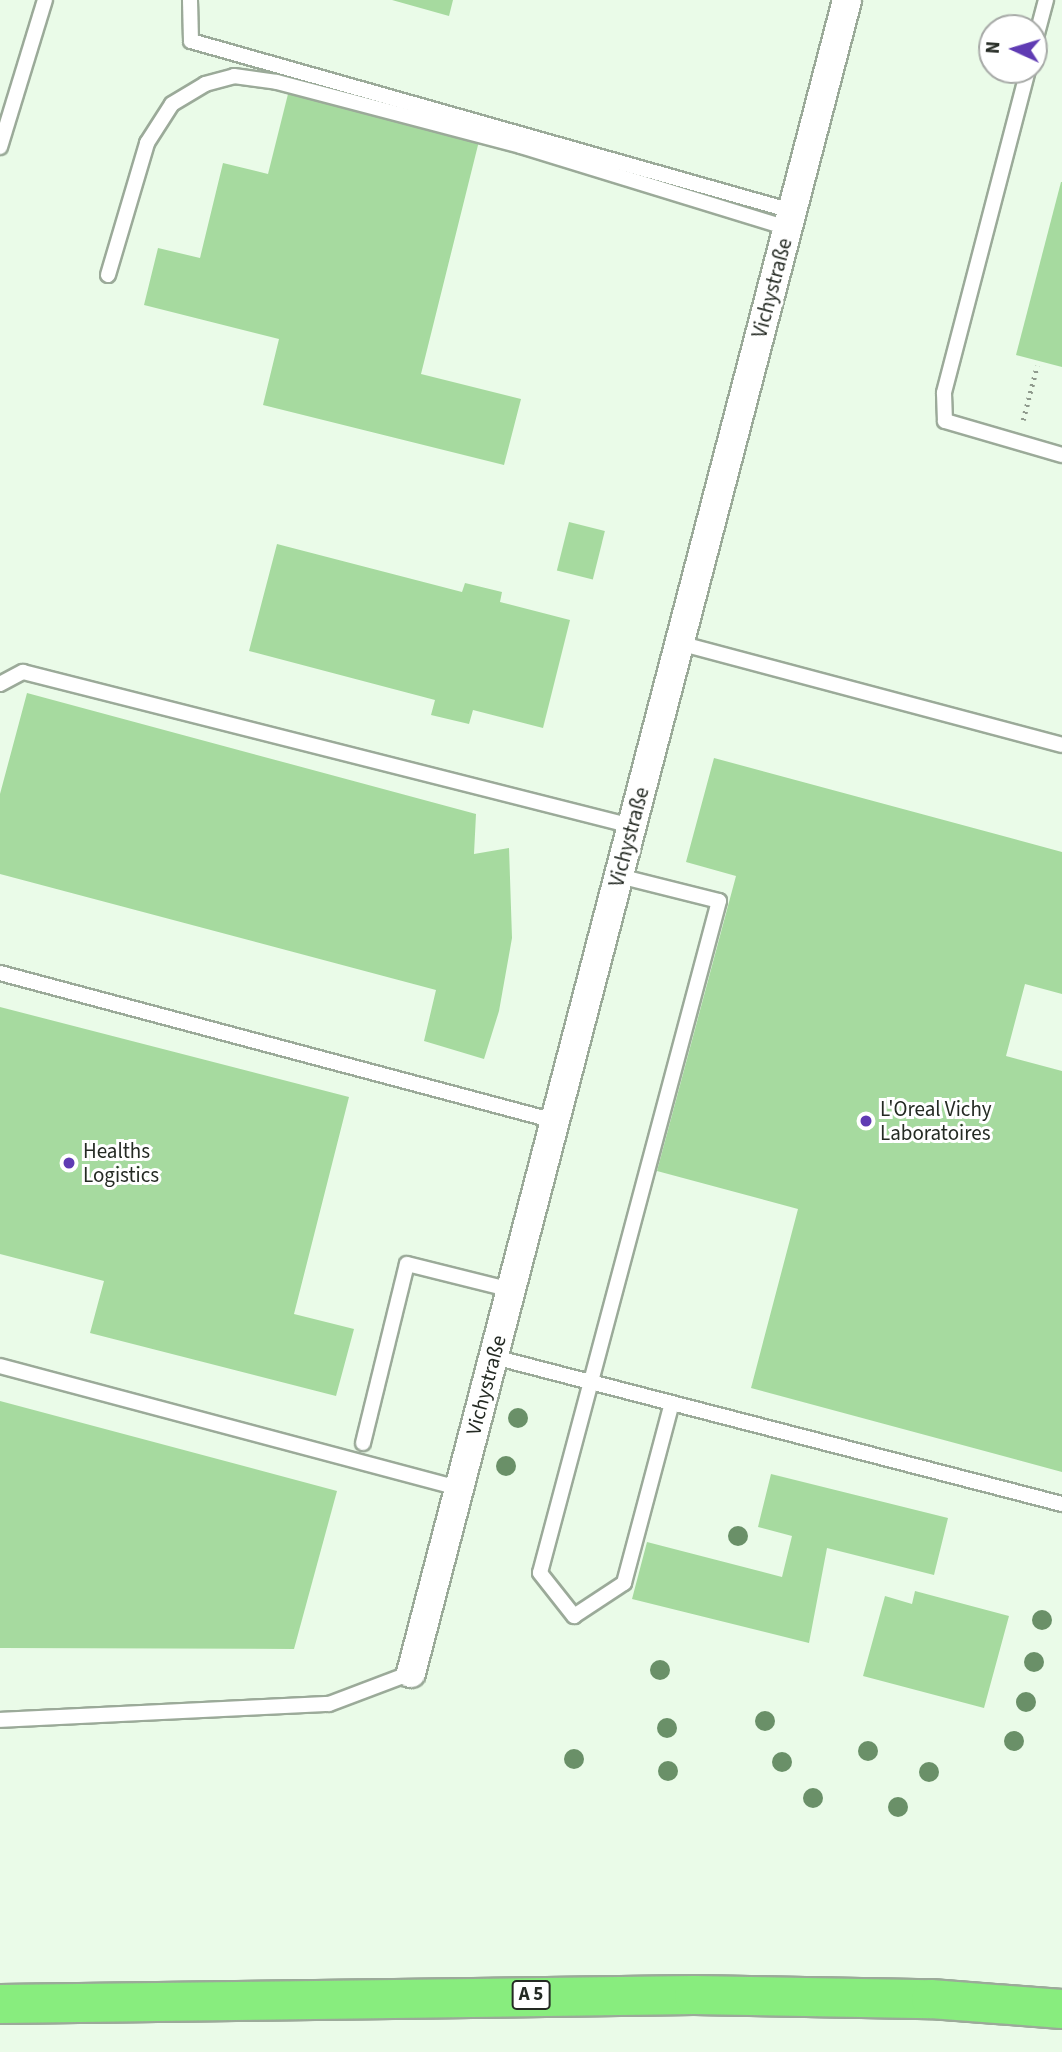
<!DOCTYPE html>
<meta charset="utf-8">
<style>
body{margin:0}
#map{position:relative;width:1062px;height:2052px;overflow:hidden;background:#eafbe8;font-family:"Source Sans 3",sans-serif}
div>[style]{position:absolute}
.building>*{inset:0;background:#a6da9f;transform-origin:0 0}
.path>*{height:4.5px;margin-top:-2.25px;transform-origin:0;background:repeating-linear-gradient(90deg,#8f9a8d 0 2px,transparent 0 7px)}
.roads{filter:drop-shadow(2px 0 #9baa99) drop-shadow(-2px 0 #9baa99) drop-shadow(0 2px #9baa99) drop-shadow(0 -2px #9baa99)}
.service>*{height:14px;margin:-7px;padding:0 7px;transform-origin:7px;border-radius:7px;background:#fff}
.minor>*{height:28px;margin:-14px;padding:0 14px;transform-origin:14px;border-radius:14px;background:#fff}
.motorway>*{height:38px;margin:-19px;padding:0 19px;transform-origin:19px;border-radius:19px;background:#88ed7e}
.trees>*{width:20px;height:20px;margin:-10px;border-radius:50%;background:#6a9068}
.dots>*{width:19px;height:19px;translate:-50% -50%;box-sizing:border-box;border:4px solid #fff;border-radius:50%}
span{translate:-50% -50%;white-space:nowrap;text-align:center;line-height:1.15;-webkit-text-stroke:6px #fff;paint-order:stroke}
.shield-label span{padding:2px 5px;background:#fff;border:2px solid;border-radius:5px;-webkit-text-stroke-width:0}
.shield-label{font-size:19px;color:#242a23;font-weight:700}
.street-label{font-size:21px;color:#242a23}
.poi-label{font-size:21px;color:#242a23}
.left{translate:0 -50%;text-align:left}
.north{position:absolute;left:978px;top:14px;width:70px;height:70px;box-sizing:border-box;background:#fff;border:2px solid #a7aaa7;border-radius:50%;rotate:274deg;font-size:19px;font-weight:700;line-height:28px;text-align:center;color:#242a23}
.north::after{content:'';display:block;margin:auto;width:24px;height:32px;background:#5f3bb3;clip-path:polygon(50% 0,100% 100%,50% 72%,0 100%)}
</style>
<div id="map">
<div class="building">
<i style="clip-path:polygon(392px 0,453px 0,449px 16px)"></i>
<i style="clip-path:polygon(289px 90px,480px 137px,421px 374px,521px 399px,504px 465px,263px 405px,279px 339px,144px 305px,158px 248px,200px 258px,223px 163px,268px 174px)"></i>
<i style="clip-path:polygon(1061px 182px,1062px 182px,1062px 367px,1016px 355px)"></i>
<i style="left:569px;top:522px;width:37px;height:50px;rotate:14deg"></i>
<i style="clip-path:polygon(277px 544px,462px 592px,465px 583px,502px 592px,500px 602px,570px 620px,543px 728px,473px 710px,469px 724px,431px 715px,435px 700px,249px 651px)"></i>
<i style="clip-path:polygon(27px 693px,476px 814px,474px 854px,509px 848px,512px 938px,499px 1011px,484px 1059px,424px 1041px,436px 990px,0 874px,0 794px)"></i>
<i style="clip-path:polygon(714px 758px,1062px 852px,1062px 994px,1025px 984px,1006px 1056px,1062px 1071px,1062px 1472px,751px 1388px,798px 1209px,657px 1171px,736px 876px,686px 862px)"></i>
<i style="clip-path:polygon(0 1007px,349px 1097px,294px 1314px,354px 1329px,336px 1396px,90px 1333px,104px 1281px,0 1254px)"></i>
<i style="clip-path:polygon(0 1401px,337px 1491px,294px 1649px,0 1648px)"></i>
<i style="clip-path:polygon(771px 1474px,948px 1518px,934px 1575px,827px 1548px,809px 1643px,632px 1599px,647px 1542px,782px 1577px,792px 1536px,758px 1527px)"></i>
<i style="clip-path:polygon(915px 1591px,1009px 1616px,984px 1708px,863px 1676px,885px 1596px,912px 1604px)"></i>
</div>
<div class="path">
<i style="left:1023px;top:420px;width:56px;rotate:-75.5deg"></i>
</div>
<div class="roads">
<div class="service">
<i style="left:190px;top:0;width:41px;rotate:88.6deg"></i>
<i style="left:191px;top:41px;width:625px;rotate:15.79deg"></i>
<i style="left:1034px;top:45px;width:47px;rotate:-75.1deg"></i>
<i style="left:1028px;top:70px;width:334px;rotate:104.6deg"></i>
<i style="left:944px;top:393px;width:28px;rotate:88deg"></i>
<i style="left:945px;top:421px;width:122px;rotate:16.2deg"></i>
<i style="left:0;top:147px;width:154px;rotate:-73deg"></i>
<i style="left:108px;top:275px;width:138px;rotate:-73.5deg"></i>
<i style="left:147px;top:143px;width:46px;rotate:-57.3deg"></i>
<i style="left:172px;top:104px;width:39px;rotate:-31deg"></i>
<i style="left:205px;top:84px;width:30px;rotate:-15deg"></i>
<i style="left:234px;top:76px;width:43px;rotate:7.9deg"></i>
<i style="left:277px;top:82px;width:252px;rotate:14.7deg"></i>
<i style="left:521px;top:146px;width:279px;rotate:17.1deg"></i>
<i style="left:679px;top:643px;width:396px;rotate:14.9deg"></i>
<i style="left:0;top:684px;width:26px;rotate:-28deg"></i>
<i style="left:23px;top:672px;width:628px;rotate:14.19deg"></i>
<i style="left:619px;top:876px;width:103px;rotate:14deg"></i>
<i style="left:719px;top:901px;width:695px;rotate:104.92deg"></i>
<i style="left:540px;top:1573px;width:55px;rotate:51.7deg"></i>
<i style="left:574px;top:1616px;width:60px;rotate:-33.4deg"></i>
<i style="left:624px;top:1583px;width:186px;rotate:-75.1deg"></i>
<i style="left:0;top:973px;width:574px;rotate:14.93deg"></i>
<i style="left:494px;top:1357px;width:587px;rotate:14.51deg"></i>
<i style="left:0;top:1366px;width:475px;rotate:14.9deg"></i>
<i style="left:363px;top:1443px;width:184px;rotate:-76.2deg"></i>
<i style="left:407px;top:1264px;width:107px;rotate:14deg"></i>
<i style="left:0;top:1720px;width:329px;rotate:-2.8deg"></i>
<i style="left:329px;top:1704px;width:88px;rotate:-20.7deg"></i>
</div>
<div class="minor">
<i style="left:411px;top:1673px;width:1729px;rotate:-75.39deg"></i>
</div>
<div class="motorway">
<i style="left:0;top:2004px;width:694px;rotate:-0.74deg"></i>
<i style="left:694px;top:1995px;width:237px;rotate:1deg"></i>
<i style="left:931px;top:1999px;width:131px;rotate:4.4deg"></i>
</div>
</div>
<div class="trees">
<i style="left:518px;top:1418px"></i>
<i style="left:506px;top:1466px"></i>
<i style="left:738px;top:1536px"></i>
<i style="left:1042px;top:1620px"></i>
<i style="left:1034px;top:1662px"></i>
<i style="left:660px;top:1670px"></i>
<i style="left:1026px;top:1702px"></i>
<i style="left:765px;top:1721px"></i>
<i style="left:667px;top:1728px"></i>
<i style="left:1014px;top:1741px"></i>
<i style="left:868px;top:1751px"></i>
<i style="left:574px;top:1759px"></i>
<i style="left:782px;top:1762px"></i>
<i style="left:668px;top:1771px"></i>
<i style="left:929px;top:1772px"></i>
<i style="left:813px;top:1798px"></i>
<i style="left:898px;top:1807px"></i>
</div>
<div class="dots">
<i style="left:866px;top:1121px;background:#5f3bb3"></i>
<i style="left:69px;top:1163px;background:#5f3bb3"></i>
</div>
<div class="shield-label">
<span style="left:531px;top:1995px">A 5</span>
</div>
<div class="street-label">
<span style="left:772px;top:288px;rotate:-75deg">Vichystraße</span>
<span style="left:629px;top:837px;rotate:-75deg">Vichystraße</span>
<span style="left:486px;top:1385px;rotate:-75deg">Vichystraße</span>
</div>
<div class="poi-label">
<span class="left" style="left:880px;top:1121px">L'Oreal Vichy<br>Laboratoires</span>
<span class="left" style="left:83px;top:1163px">Healths<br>Logistics</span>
</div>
<div class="north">N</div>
</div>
